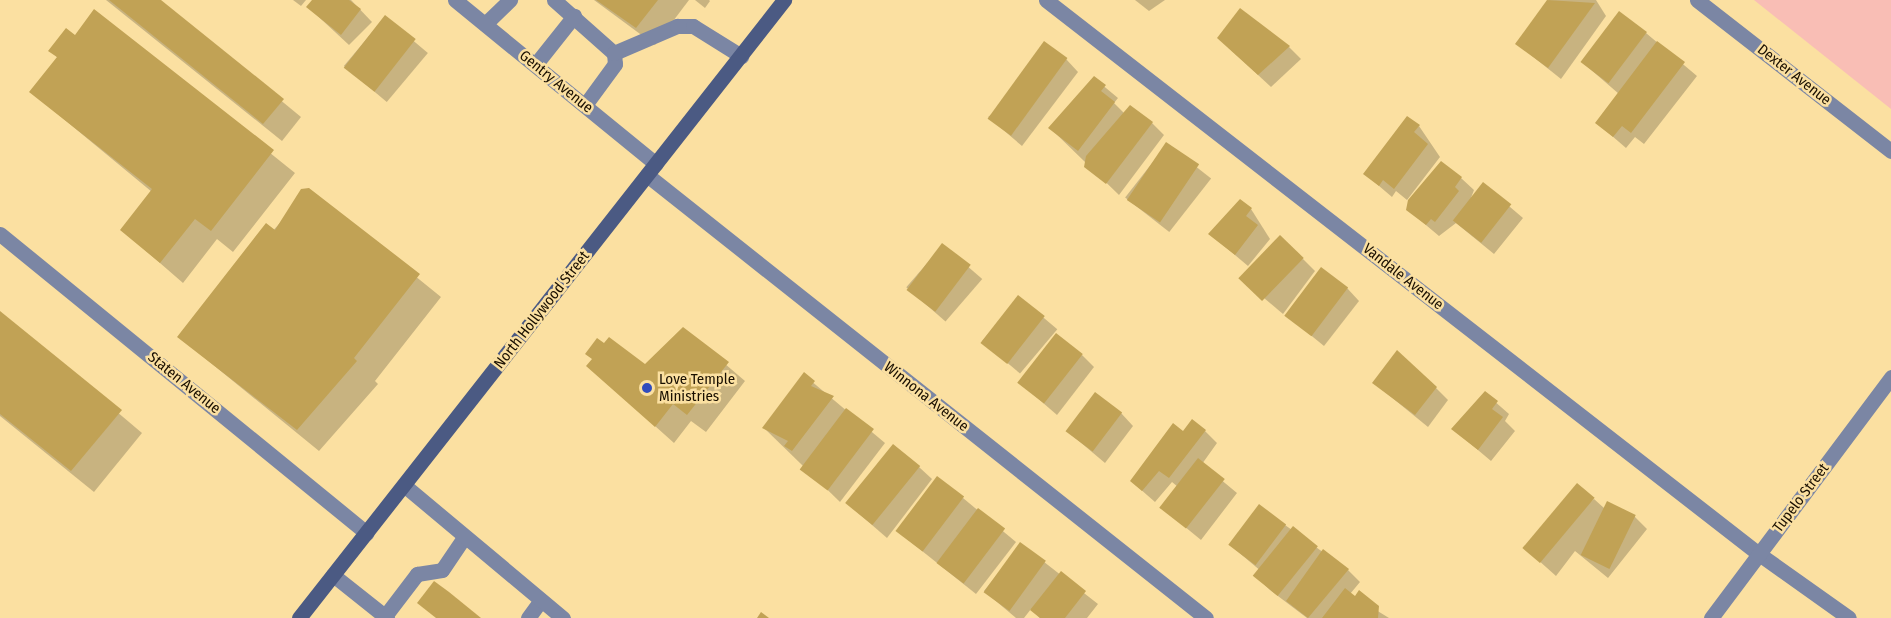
<!DOCTYPE html>
<style>
body{margin:0}
#map{position:relative;width:1891px;height:618px;overflow:hidden;background:#fbe0a1;font-family:"Fira Sans Condensed",sans-serif}
div>[style]{position:absolute}
.green>*{inset:0;background:#f9beb5}
.shadow>*{inset:0;background:#0003;transform-origin:0 0}
.building>*{inset:0;background:#c1a255;transform-origin:0 0}
.service>*{height:15px;margin:-7.5px;padding:0 7.5px;transform-origin:7.5px;border-radius:7.5px;background:#7b86a4}
.minor>*{height:15px;margin:-7.5px;padding:0 7.5px;transform-origin:7.5px;border-radius:7.5px;background:#7b86a4}
.secondary>*{height:15px;margin:-7.5px;padding:0 7.5px;transform-origin:7.5px;border-radius:7.5px;background:#4b5a83}
.dots>*{width:16px;height:16px;translate:-50% -50%;box-sizing:border-box;border:3px solid #fbe0a1;border-radius:50%}
span{translate:-50% -50%;white-space:nowrap;text-align:center;line-height:1.15;-webkit-text-stroke:5px #fbe0a1;paint-order:stroke}
.street-label{font-size:15px;color:#190f00}
.poi-label{font-size:15px;color:#190f00}
.left{translate:0 -50%;text-align:left}
</style>
<div id="map">
<div class="green">
<i style="clip-path:polygon(1754px 0,1891px 0,1891px 109px)"></i>
</div>
<div class="shadow">
<i style="clip-path:polygon(106px 0,159px 0,301px 117px,282px 141px)"></i>
<i style="clip-path:polygon(293px 0,306px 0,301px 6px)"></i>
<i style="clip-path:polygon(314px 0,351px 0,372px 22px,349px 45px,308px 7px)"></i>
<i style="clip-path:polygon(594px 0,689px 0,655px 45px)"></i>
<i style="clip-path:polygon(695px 0,709px 0,710px 1px,705px 8px)"></i>
<i style="clip-path:polygon(1135px 0,1165px 0,1149px 11px)"></i>
<i style="clip-path:polygon(1549px 0,1596px 0,1606px 16px,1561px 79px,1517px 44px)"></i>
<i style="clip-path:polygon(94px 11px,295px 173px,233px 252px,217px 239px,183px 283px,122px 230px,152px 192px,31px 92px,58px 58px,50px 51px,75px 37px)"></i>
<i style="left:385px;top:17px;width:56px;height:64px;rotate:40deg"></i>
<i style="clip-path:polygon(1646px 33px,1697px 76px,1644px 144px,1635px 137px,1626px 148px,1597px 123px,1619px 94px,1582px 62px)"></i>
<i style="clip-path:polygon(1289px 47px,1301px 59px,1271px 87px,1231px 50px)"></i>
<i style="clip-path:polygon(1066px 59px,1078px 72px,1022px 146px,988px 117px)"></i>
<i style="clip-path:polygon(1094px 78px,1118px 98px,1114px 103px,1125px 114px,1152px 123px,1164px 135px,1119px 195px,1050px 128px)"></i>
<i style="clip-path:polygon(1419px 126px,1440px 157px,1407px 200px,1396px 191px,1392px 197px,1365px 174px)"></i>
<i style="left:1167px;top:144px;width:56px;height:68px;rotate:38deg"></i>
<i style="clip-path:polygon(1461px 178px,1474px 190px,1469px 203px,1483px 184px,1523px 218px,1494px 254px,1456px 223px,1439px 236px,1408px 210px)"></i>
<i style="clip-path:polygon(309px 190px,441px 297px,375px 381px,378px 384px,319px 451px,179px 337px)"></i>
<i style="clip-path:polygon(1251px 209px,1270px 239px,1248px 266px,1210px 234px)"></i>
<i style="left:943px;top:245px;width:52px;height:56px;rotate:41deg"></i>
<i style="clip-path:polygon(1303px 259px,1315px 271px,1283px 314px,1245px 282px)"></i>
<i style="clip-path:polygon(1347px 288px,1359px 301px,1324px 346px,1286px 315px)"></i>
<i style="left:1019px;top:297px;width:50px;height:58px;rotate:40deg"></i>
<i style="clip-path:polygon(0 313px,142px 433px,94px 492px,0 416px)"></i>
<i style="clip-path:polygon(683px 328px,745px 381px,706px 432px,691px 421px,674px 443px,588px 366px,645px 366px)"></i>
<i style="clip-path:polygon(1082px 355px,1094px 367px,1057px 415px,1020px 383px)"></i>
<i style="clip-path:polygon(804px 375px,885px 443px,840px 502px,764px 428px)"></i>
<i style="clip-path:polygon(1374px 383px,1436px 388px,1448px 400px,1428px 427px)"></i>
<i style="clip-path:polygon(1485px 393px,1509px 414px,1505px 421px,1515px 431px,1491px 461px,1453px 429px)"></i>
<i style="clip-path:polygon(1121px 413px,1133px 426px,1105px 463px,1067px 431px)"></i>
<i style="clip-path:polygon(1205px 431px,1217px 443px,1202px 464px,1237px 493px,1201px 540px,1162px 508px,1178px 487px,1172px 482px,1155px 502px,1131px 481px)"></i>
<i style="clip-path:polygon(919px 467px,932px 479px,887px 538px,849px 505px)"></i>
<i style="clip-path:polygon(963px 498px,1016px 542px,976px 594px,897px 531px)"></i>
<i style="clip-path:polygon(1594px 499px,1604px 508px,1635px 517px,1647px 529px,1608px 578px,1575px 551px,1556px 576px,1528px 551px)"></i>
<i style="clip-path:polygon(1285px 525px,1348px 570px,1360px 582px,1350px 594px,1389px 618px,1307px 618px,1270px 590px,1258px 578px,1262px 572px,1230px 545px)"></i>
<i style="clip-path:polygon(1021px 544px,1098px 604px,1087px 618px,1040px 618px,1031px 609px,1024px 618px,1016px 618px,984px 591px)"></i>
</div>
<div class="building">
<i style="clip-path:polygon(109px 0,161px 0,284px 99px,263px 124px)"></i>
<i style="clip-path:polygon(312px 0,349px 0,361px 9px,341px 35px,306px 7px)"></i>
<i style="clip-path:polygon(596px 0,658px 0,636px 28px)"></i>
<i style="clip-path:polygon(1547px 0,1595px 3px,1548px 68px,1515px 44px)"></i>
<i style="clip-path:polygon(1240px 8px,1290px 46px,1258px 75px,1217px 38px)"></i>
<i style="clip-path:polygon(94px 9px,274px 150px,211px 231px,195px 219px,160px 263px,120px 230px,152px 189px,29px 92px,57px 57px,48px 51px,66px 28px,75px 35px)"></i>
<i style="left:1619px;top:11px;width:35px;height:64px;rotate:37deg"></i>
<i style="left:385px;top:15px;width:39px;height:67px;rotate:38deg"></i>
<i style="left:1044px;top:41px;width:29px;height:96px;rotate:36deg"></i>
<i style="clip-path:polygon(1657px 41px,1685px 62px,1631px 133px,1622px 126px,1613px 137px,1595px 123px)"></i>
<i style="clip-path:polygon(1094px 76px,1106px 85px,1101px 91px,1115px 102px,1078px 151px,1048px 128px)"></i>
<i style="clip-path:polygon(1130px 105px,1153px 122px,1106px 184px,1084px 167px,1086px 156px)"></i>
<i style="clip-path:polygon(1407px 116px,1420px 125px,1414px 132px,1428px 144px,1394px 189px,1383px 180px,1379px 186px,1363px 174px)"></i>
<i style="left:1166px;top:142px;width:40px;height:70px;rotate:34deg"></i>
<i style="clip-path:polygon(1441px 161px,1462px 177px,1455px 187px,1459px 191px,1435px 222px,1431px 219px,1426px 225px,1406px 210px,1408px 200px)"></i>
<i style="left:1483px;top:182px;width:36px;height:49px;rotate:38deg"></i>
<i style="clip-path:polygon(309px 188px,420px 274px,354px 358px,357px 361px,297px 430px,177px 337px,266px 223px,275px 230px,301px 189px)"></i>
<i style="clip-path:polygon(1240px 199px,1252px 208px,1246px 216px,1258px 225px,1235px 255px,1208px 234px)"></i>
<i style="left:1280px;top:235px;width:33px;height:60px;rotate:44deg"></i>
<i style="left:942px;top:243px;width:36px;height:59px;rotate:37deg"></i>
<i style="left:1321px;top:267px;width:34px;height:61px;rotate:37deg"></i>
<i style="left:1018px;top:295px;width:34px;height:61px;rotate:38deg"></i>
<i style="clip-path:polygon(0 311px,122px 410px,71px 471px,0 414px)"></i>
<i style="clip-path:polygon(683px 327px,729px 362px,687px 415px,673px 404px,655px 427px,586px 366px,592px 359px,585px 354px,597px 338px,604px 343px,609px 337px,645px 364px)"></i>
<i style="left:1056px;top:333px;width:34px;height:63px;rotate:38deg"></i>
<i style="clip-path:polygon(1397px 350px,1437px 387px,1415px 415px,1372px 383px)"></i>
<i style="clip-path:polygon(804px 372px,815px 381px,811px 386px,834px 396px,792px 451px,784px 446px,788px 441px,762px 428px)"></i>
<i style="clip-path:polygon(1485px 391px,1498px 401px,1492px 409px,1503px 417px,1478px 450px,1451px 429px)"></i>
<i style="left:1095px;top:392px;width:34px;height:49px;rotate:37deg"></i>
<i style="left:846px;top:408px;width:35px;height:77px;rotate:37deg"></i>
<i style="clip-path:polygon(1192px 419px,1206px 430px,1169px 478px,1159px 471px,1142px 491px,1130px 481px,1173px 423px,1183px 431px)"></i>
<i style="left:893px;top:444px;width:35px;height:76px;rotate:39deg"></i>
<i style="left:1198px;top:458px;width:34px;height:63px;rotate:38deg"></i>
<i style="left:937px;top:476px;width:34px;height:69px;rotate:37deg"></i>
<i style="left:1577px;top:483px;width:23px;height:85px;rotate:40deg"></i>
<i style="left:1607px;top:501px;width:32px;height:60px;rotate:26deg"></i>
<i style="left:1259px;top:504px;width:34px;height:51px;rotate:37deg"></i>
<i style="left:978px;top:508px;width:34px;height:69px;rotate:37deg"></i>
<i style="left:1293px;top:526px;width:32px;height:64px;rotate:39deg"></i>
<i style="left:1020px;top:542px;width:32px;height:62px;rotate:36deg"></i>
<i style="clip-path:polygon(1323px 549px,1349px 569px,1308px 618px,1286px 601px)"></i>
<i style="clip-path:polygon(1061px 571px,1086px 591px,1065px 618px,1040px 618px,1030px 610px)"></i>
<i style="clip-path:polygon(434px 581px,449px 592px,481px 618px,436px 618px,417px 603px)"></i>
<i style="clip-path:polygon(1345px 588px,1355px 596px,1359px 590px,1379px 606px,1378px 618px,1322px 618px)"></i>
<i style="clip-path:polygon(761px 612px,769px 618px,757px 618px)"></i>
</div>
<div class="service">
<i style="left:554px;top:0;width:80px;rotate:41.5deg"></i>
<i style="left:614px;top:53px;width:11px;rotate:85deg"></i>
<i style="left:615px;top:64px;width:51px;rotate:126.2deg"></i>
<i style="left:485px;top:24px;width:35px;rotate:-44deg"></i>
<i style="left:614px;top:53px;width:69px;rotate:-23.2deg"></i>
<i style="left:677px;top:26px;width:16px"></i>
<i style="left:693px;top:26px;width:57px;rotate:32deg"></i>
<i style="left:535px;top:65px;width:63px;rotate:-51.5deg"></i>
<i style="left:1759px;top:554px;width:110px;rotate:35.4deg"></i>
<i style="left:333px;top:575px;width:69px;rotate:38.5deg"></i>
<i style="left:385px;top:616px;width:53px;rotate:-52.7deg"></i>
<i style="left:417px;top:574px;width:25px;rotate:-9deg"></i>
<i style="left:442px;top:570px;width:37px;rotate:-56deg"></i>
<i style="left:528px;top:618px;width:22px;rotate:-54deg"></i>
</div>
<div class="minor">
<i style="left:455px;top:0;width:259px;rotate:39.2deg"></i>
<i style="left:1046px;top:0;width:903px;rotate:37.85deg"></i>
<i style="left:1697px;top:0;width:246px;rotate:37.9deg"></i>
<i style="left:647px;top:175px;width:713px;rotate:38.4deg"></i>
<i style="left:0;top:234px;width:473px;rotate:39.2deg"></i>
<i style="left:405px;top:486px;width:206px;rotate:39.9deg"></i>
<i style="left:1711px;top:618px;width:301px;rotate:-53.2deg"></i>
</div>
<div class="secondary">
<i style="left:299px;top:618px;width:786px;rotate:-51.88deg"></i>
</div>
<div class="dots">
<i style="left:647px;top:388px;background:#304cbd"></i>
</div>
<div class="street-label">
<span style="left:1794px;top:75px;rotate:38deg">Dexter Avenue</span>
<span style="left:556px;top:82px;rotate:39deg">Gentry Avenue</span>
<span style="left:1403px;top:277px;rotate:38deg">Vandale Avenue</span>
<span style="left:542px;top:310px;rotate:-52deg">North Hollywood Street</span>
<span style="left:184px;top:383px;rotate:39deg">Staten Avenue</span>
<span style="left:926px;top:397px;rotate:38deg">Winnona Avenue</span>
<span style="left:1801px;top:498px;rotate:-53deg">Tupelo Street</span>
</div>
<div class="poi-label">
<span class="left" style="left:659px;top:388px">Love Temple<br>Ministries</span>
</div>
</div>
